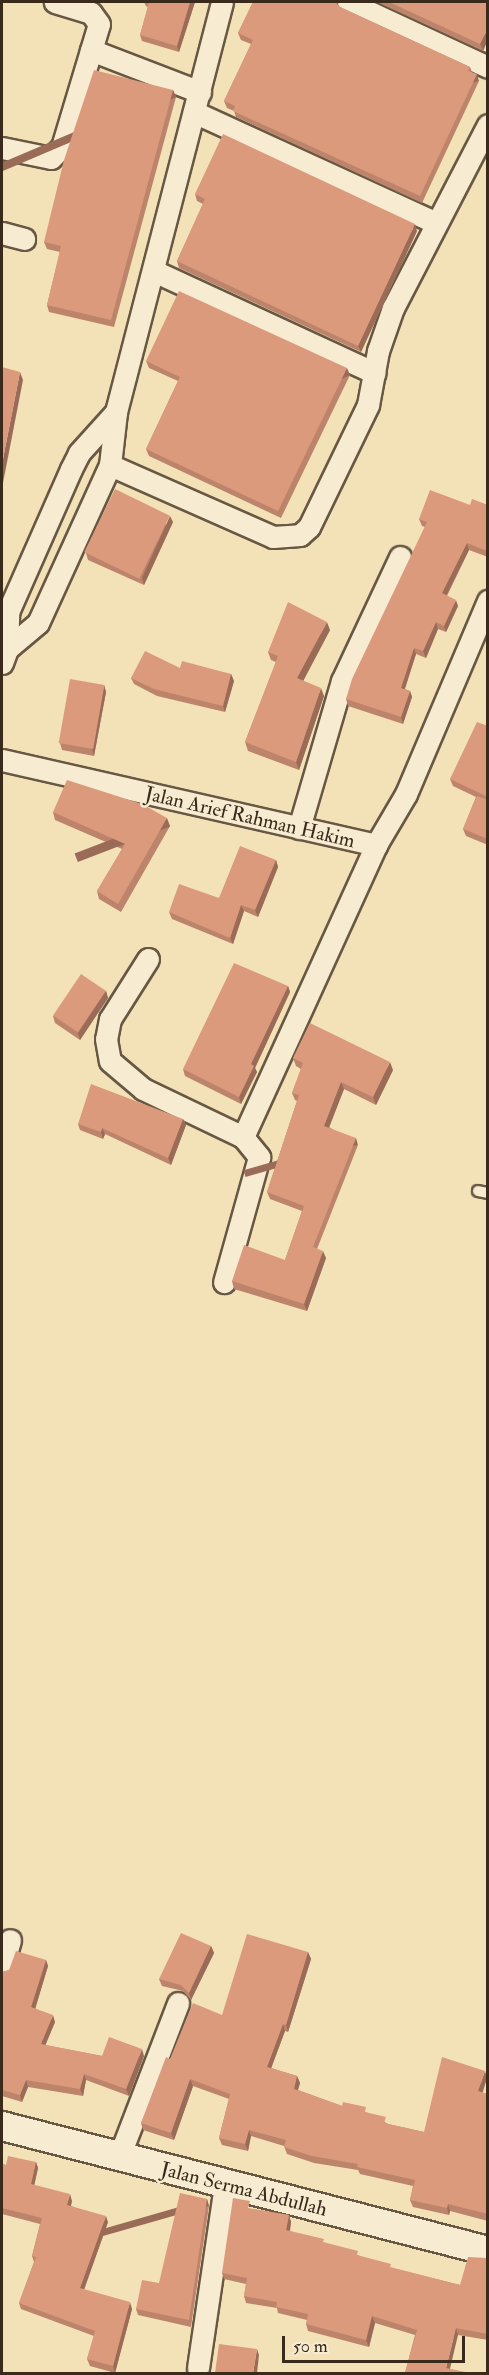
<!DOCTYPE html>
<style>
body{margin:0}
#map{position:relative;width:489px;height:2375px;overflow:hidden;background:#f3e1b8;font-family:"IM FELL Double Pica",serif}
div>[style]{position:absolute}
.roads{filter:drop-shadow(2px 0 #685843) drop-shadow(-2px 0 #685843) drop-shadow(0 2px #685843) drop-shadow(0 -2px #685843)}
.service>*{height:10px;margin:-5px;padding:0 5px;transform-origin:5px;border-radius:5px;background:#f7ecd1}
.minor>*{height:21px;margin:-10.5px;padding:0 10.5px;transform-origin:10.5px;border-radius:10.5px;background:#f7ecd1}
.secondary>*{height:28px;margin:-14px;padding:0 14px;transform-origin:14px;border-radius:14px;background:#f7ecd1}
.wall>*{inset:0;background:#bd846c}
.shaded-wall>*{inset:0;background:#9a6c58;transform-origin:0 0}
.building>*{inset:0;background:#dc9a7d;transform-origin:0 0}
span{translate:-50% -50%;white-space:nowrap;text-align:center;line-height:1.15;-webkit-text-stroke:5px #f7ecd1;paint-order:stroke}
.street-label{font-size:20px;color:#3a2a1c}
.frame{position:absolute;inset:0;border:3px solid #3a2a1c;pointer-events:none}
.scale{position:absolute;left:282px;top:2336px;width:183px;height:27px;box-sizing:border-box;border:3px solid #3a2a1c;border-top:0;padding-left:8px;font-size:18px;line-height:21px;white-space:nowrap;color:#3a2a1c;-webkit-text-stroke:4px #f7ecd1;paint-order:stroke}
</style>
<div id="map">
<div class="roads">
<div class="service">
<i style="left:478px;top:1191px;width:10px;rotate:11deg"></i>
</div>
<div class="minor">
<i style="left:348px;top:2px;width:154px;rotate:24.9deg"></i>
<i style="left:91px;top:50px;width:117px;rotate:21.1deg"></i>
<i style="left:194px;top:112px;width:266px;rotate:24.6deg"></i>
<i style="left:2px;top:148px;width:50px;rotate:11.5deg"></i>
<i style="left:51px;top:158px;width:16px;rotate:-45deg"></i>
<i style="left:62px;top:147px;width:128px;rotate:-73.3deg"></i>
<i style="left:99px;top:24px;width:14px;rotate:-126deg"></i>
<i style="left:91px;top:13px;width:38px;rotate:-163deg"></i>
<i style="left:2px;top:233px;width:23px;rotate:15deg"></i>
<i style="left:154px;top:271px;width:243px;rotate:24.8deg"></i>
<i style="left:110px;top:465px;width:178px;rotate:23.8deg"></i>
<i style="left:273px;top:537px;width:27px;rotate:-4deg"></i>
<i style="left:300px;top:535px;width:12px;rotate:-42deg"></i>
<i style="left:309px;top:527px;width:136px;rotate:-64.2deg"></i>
<i style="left:368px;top:405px;width:55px;rotate:-79.5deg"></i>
<i style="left:378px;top:351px;width:46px;rotate:-70.8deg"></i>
<i style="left:393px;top:308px;width:206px;rotate:-62.6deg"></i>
<i style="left:7px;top:649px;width:40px;rotate:-40deg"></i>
<i style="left:38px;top:623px;width:174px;rotate:-65.5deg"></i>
<i style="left:110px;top:465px;width:53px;rotate:-83.5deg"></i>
<i style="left:116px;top:412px;width:423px;rotate:-75.5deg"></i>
<i style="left:2px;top:663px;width:15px;rotate:-70deg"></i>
<i style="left:7px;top:649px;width:37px;rotate:-88deg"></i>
<i style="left:8px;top:612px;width:156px;rotate:-66.2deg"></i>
<i style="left:71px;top:469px;width:18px;rotate:-63deg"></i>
<i style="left:79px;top:453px;width:55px;rotate:-47.9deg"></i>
<i style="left:2px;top:760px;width:384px;rotate:12.8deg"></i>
<i style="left:376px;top:845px;width:59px;rotate:-59.5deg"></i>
<i style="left:406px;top:794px;width:210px;rotate:-67deg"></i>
<i style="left:299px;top:828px;width:153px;rotate:-73.7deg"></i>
<i style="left:342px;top:681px;width:137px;rotate:-64.9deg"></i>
<i style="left:148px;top:959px;width:71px;rotate:122.3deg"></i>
<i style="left:110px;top:1019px;width:20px;rotate:101deg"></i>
<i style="left:106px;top:1039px;width:22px;rotate:80deg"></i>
<i style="left:110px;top:1061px;width:43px;rotate:40.3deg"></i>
<i style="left:143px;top:1089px;width:111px;rotate:25.6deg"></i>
<i style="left:243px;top:1137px;width:26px;rotate:51deg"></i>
<i style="left:259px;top:1157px;width:130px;rotate:105.6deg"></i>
<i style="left:243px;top:1137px;width:321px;rotate:-65.5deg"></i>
<i style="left:2px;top:1968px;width:29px;rotate:-74deg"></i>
<i style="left:119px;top:2157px;width:165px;rotate:-69deg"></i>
<i style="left:198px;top:2368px;width:185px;rotate:-81.6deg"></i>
</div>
<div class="secondary">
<i style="left:2px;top:2126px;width:502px;rotate:14.42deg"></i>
</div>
</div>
<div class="wall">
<i style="clip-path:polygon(144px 2px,195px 2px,179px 52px,142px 41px,140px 35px,148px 7px,146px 6px)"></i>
<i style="clip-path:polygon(253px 2px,337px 2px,337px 4px,340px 7px,470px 67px,472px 72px,479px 81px,422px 203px,236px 117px,234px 111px,227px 108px,224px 101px,251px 44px,241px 40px,238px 33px)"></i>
<i style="clip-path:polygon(377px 2px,488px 2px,483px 51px)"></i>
<i style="clip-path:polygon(173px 90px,176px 97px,114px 327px,49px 312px,47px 305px,60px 252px,47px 249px,44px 242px)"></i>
<i style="clip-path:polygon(195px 194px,417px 231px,361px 352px,179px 268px,177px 261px,203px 204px,197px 201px)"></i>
<i style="clip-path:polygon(146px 361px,350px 375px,281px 518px,149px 456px,146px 449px,178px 381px,149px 368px)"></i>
<i style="clip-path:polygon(470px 505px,488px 505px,488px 557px,469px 550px,447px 596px,458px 606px,446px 632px,438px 629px,426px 658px,416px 654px,405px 689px,410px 691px,412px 697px,403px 724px,348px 706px,346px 699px,425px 527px,422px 526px,419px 519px)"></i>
<i style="clip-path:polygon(173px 522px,144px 585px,88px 560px,86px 553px)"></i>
<i style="clip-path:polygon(330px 630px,303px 681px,324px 696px,299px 770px,248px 751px,245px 742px,276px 662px,271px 660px,268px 652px)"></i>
<i style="clip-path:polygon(180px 668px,231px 674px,234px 681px,225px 712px,157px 696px,134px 684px,131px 678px)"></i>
<i style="clip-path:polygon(104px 685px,106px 692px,94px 756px,62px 750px,60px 743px)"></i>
<i style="clip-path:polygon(488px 726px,488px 845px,466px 836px,463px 829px,476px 797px,453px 786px,450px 779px)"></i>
<i style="clip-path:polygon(53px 812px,170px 826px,121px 912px,99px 899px,97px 891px,122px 849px,55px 820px)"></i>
<i style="clip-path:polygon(276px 860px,278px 867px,258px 917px,244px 911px,233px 944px,172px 919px,169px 912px,219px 898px)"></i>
<i style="clip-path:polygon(288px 986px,290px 992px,255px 1068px,257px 1072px,241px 1104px,185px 1076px,183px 1069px)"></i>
<i style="clip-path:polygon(106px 991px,108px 998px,80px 1040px,55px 1023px,53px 1016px)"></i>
<i style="clip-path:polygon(293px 1058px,393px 1070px,376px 1105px,344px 1089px,329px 1127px,358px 1145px,317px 1249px,326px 1258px,307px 1311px,234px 1289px,232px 1281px,285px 1260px,302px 1211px,270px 1199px,267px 1192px,297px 1101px,295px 1100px,292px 1093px,301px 1069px,296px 1066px)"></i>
<i style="clip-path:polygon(183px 1119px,186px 1125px,171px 1165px,105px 1134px,103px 1139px,80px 1130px,78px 1124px)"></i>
<i style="clip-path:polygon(211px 1946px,214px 1953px,191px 2000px,183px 1991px,162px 1986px,159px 1979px)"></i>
<i style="clip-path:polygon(308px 1952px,311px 1959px,288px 2032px,285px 2031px,271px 2068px,297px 2076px,300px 2083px,298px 2090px,342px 2106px,368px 2113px,388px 2124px,424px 2132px,487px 2078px,482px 2093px,488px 2094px,488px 2221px,450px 2211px,449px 2215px,413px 2207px,410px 2200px,413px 2186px,360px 2174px,358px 2170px,314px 2163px,287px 2154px,284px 2146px,251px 2136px,248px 2151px,222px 2145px,219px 2138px,229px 2099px,193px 2086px,174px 2140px,143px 2130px,141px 2123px,170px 2059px,222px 2015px)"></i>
<i style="clip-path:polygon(46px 1960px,48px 1966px,35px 2008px,55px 2022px,45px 2045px,102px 2056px,144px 2056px,129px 2096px,86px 2080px,83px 2096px,28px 2087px,22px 2102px,2px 2096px,2px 1972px)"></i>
<i style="clip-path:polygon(36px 2162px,38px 2168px,34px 2185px,72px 2201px,71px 2206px,108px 2222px,84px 2290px,132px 2309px,115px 2373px,90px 2366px,87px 2359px,94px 2336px,21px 2309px,19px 2303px,34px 2262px,32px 2256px,40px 2224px,2px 2214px,2px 2164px,6px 2165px)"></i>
<i style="clip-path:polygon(207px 2199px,209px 2206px,191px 2327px,138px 2315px,136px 2309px,159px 2283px)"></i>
<i style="clip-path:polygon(252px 2209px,289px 2215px,291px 2222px,290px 2231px,325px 2243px,392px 2268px,460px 2285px,488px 2258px,488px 2340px,458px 2335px,405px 2373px,415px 2335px,375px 2323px,369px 2347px,308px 2331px,306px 2324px,307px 2320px,278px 2313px,277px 2308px,246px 2303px,244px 2296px,246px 2284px,224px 2279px,222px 2273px)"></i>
</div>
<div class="shaded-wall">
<i style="clip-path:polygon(190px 2px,195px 2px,179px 52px,177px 46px)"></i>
<i style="clip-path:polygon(488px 28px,488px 40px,483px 51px,480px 44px)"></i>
<i style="left:477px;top:74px;width:7px;height:135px;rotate:74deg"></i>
<i style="left:173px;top:90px;width:8px;height:238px;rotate:67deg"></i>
<i style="clip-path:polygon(415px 224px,417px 231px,361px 352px,358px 346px)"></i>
<i style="left:347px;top:368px;width:8px;height:159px;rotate:67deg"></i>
<i style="clip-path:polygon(20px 372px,23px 380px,2px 488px,2px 464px)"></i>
<i style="clip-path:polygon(170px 516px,173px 522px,144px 585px,142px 578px)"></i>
<i style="clip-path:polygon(467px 543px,469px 550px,444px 600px,442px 593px)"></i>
<i style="clip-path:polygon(456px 600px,458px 606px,446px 632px,444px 626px)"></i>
<i style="clip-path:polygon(327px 622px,330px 630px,300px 687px,297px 678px)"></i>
<i style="clip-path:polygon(436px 622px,438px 629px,426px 658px,423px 651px)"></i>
<i style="clip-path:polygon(414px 648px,416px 654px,403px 694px,401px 688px)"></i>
<i style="clip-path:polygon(231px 674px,234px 681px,225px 712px,223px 706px)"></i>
<i style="clip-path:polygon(104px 685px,106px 692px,94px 756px,92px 749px)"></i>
<i style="clip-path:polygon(321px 688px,324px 696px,299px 770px,296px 762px)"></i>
<i style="clip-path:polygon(410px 691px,412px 697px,403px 724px,401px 717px)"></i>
<i style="left:167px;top:818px;width:9px;height:99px;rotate:69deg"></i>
<i style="clip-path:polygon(276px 860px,278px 867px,258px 917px,255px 910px)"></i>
<i style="clip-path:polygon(241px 905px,244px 911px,233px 944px,230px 938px)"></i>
<i style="clip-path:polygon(288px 986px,290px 992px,255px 1068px,257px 1072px,241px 1104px,239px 1097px,251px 1064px)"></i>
<i style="clip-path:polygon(106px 991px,108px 998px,80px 1040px,78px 1033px)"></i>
<i style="clip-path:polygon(390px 1062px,393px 1070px,376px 1105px,373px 1097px)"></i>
<i style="clip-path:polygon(341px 1082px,344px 1089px,327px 1133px,324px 1126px)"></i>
<i style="clip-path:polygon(183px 1119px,186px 1125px,171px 1165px,168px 1158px)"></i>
<i style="clip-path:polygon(102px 1128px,105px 1134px,103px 1139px,101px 1132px)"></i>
<i style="left:356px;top:1138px;width:7px;height:117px;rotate:74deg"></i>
<i style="clip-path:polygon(323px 1251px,326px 1258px,307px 1311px,304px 1304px)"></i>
<i style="clip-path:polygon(211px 1946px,214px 1953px,191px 2000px,189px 1993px)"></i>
<i style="clip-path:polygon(308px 1952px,311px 1959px,288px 2032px,286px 2025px)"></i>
<i style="clip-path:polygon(46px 1960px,48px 1966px,34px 2013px,31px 2007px)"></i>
<i style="clip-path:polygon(53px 2015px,55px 2022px,43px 2051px,41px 2044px)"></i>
<i style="clip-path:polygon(283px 2024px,285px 2031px,269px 2074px,267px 2067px)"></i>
<i style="clip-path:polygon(142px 2049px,144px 2056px,129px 2096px,126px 2089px)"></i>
<i style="clip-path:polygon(485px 2071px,487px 2078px,481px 2098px,478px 2091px)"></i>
<i style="clip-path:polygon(84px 2074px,86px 2080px,83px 2096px,80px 2089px)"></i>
<i style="clip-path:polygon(297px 2076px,300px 2083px,296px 2096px,294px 2089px)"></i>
<i style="clip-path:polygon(190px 2079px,193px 2086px,174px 2140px,171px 2133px)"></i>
<i style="clip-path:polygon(26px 2080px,28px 2087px,22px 2102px,20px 2095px)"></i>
<i style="clip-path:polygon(249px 2130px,251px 2136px,248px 2151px,245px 2144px)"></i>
<i style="clip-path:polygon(36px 2162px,38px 2168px,33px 2191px,31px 2184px)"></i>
<i style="clip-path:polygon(70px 2194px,72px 2201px,69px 2212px,67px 2205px)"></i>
<i style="left:207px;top:2199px;width:7px;height:122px;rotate:74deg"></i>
<i style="clip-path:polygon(448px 2204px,450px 2211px,449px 2215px,447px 2208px)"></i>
<i style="clip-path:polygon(289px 2215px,291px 2222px,289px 2237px,286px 2230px)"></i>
<i style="clip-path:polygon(106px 2216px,108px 2222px,82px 2295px,80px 2288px)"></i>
<i style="clip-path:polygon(130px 2302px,132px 2309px,115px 2373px,113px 2366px)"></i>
<i style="clip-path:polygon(372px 2316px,375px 2323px,369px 2347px,366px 2340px)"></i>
<i style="clip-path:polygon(456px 2328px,458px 2335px,449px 2373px,446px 2368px)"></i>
<i style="clip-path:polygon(257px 2349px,259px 2355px,257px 2373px,253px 2373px)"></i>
</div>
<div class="building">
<i style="clip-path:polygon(149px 2px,190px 2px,177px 46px,140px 35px)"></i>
<i style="clip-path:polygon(253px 2px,335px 2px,340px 7px,470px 67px,468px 71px,477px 74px,420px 196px,233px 111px,235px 106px,224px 101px,253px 40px,238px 33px)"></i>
<i style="clip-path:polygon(389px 2px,488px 2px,488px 28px,480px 44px)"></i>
<i style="clip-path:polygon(94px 70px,173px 90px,111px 320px,47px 305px,61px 246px,44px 242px,64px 160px)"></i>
<i style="clip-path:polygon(223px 134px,415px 224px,358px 346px,177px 261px,205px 199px,195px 194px)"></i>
<i style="clip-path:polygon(179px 291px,347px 368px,278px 511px,146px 449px,180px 377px,146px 361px)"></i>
<i style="clip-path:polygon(2px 367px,20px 372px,2px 464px)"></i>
<i style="left:115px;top:489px;width:61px;height:70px;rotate:26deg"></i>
<i style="clip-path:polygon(430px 490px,470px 505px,472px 499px,488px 505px,488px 548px,487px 551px,467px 543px,442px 593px,456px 600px,444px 626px,436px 622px,423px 651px,414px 648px,401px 688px,410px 691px,401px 717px,346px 699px,352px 679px,427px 522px,419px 519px)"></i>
<i style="clip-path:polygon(288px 602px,327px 622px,297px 678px,321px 688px,296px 762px,245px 742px,278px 656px,268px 652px)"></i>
<i style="clip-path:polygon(145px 651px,180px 668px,182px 661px,231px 674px,223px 706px,154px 689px,131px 678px)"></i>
<i style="left:70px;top:679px;width:35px;height:65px;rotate:10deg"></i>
<i style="clip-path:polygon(477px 722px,488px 726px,488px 797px,450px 779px)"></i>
<i style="clip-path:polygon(67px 780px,142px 804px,167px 818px,118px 904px,97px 891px,125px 844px,53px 812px)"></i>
<i style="clip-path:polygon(477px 796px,488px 800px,488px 839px,463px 829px)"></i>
<i style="clip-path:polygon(240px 846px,276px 860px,255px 910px,241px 905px,230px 938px,169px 912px,179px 884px,219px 898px)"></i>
<i style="clip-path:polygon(234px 963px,288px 986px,251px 1064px,254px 1066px,239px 1097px,183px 1069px)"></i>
<i style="left:81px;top:974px;width:30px;height:50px;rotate:34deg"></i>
<i style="clip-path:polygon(310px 1023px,390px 1062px,373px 1097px,341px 1082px,324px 1126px,356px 1138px,313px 1247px,323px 1251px,304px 1304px,232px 1281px,244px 1245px,285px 1260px,304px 1206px,267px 1192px,299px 1095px,292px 1093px,303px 1063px,293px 1058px)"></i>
<i style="clip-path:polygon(91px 1084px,183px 1119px,168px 1158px,102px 1128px,101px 1132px,78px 1124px)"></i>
<i style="clip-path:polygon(181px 1933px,211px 1946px,189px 1993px,181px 1985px,159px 1979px)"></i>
<i style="clip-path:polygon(247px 1934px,308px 1952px,286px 2025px,283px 2024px,267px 2067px,297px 2076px,294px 2089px,342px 2106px,343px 2102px,366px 2107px,365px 2112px,386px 2117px,384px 2123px,424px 2132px,442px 2057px,485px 2071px,478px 2091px,488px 2094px,488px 2214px,448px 2204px,447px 2208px,410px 2200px,415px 2180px,357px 2167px,358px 2164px,312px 2156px,284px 2147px,286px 2140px,249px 2130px,245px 2144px,219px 2138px,230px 2094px,190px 2079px,171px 2133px,141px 2123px,166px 2057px,170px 2059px,193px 2003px,222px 2015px)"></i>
<i style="clip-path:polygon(16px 1951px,46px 1960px,31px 2007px,53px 2015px,41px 2044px,102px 2056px,109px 2037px,142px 2049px,126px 2089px,84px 2074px,80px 2089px,26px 2080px,20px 2095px,2px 2090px,2px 1972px,9px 1970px)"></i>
<i style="clip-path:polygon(8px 2156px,36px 2162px,31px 2184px,70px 2194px,67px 2205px,106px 2216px,80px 2288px,130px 2302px,113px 2366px,87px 2359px,95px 2331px,19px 2303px,36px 2257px,32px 2256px,42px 2218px,2px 2208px,2px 2164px,6px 2165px)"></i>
<i style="clip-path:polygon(180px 2193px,207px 2199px,189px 2320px,136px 2309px,142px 2280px,159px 2283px)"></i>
<i style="clip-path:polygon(233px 2198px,250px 2201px,248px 2208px,289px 2215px,286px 2230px,324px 2239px,323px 2242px,358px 2251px,357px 2255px,391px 2264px,390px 2267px,460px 2285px,468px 2257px,488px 2258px,488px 2334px,456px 2328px,446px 2368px,470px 2373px,405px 2373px,417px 2330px,372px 2316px,366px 2340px,306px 2324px,308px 2314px,276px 2307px,277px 2302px,244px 2296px,247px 2278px,222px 2273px)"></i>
<i style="clip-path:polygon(219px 2344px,257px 2349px,253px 2373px,215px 2373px)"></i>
</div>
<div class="street-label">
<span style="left:250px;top:817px;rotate:13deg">Jalan Arief Rahman Hakim</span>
<span style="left:244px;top:2189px;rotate:14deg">Jalan Serma Abdullah</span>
</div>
<div class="frame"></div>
<div class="scale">50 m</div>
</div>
